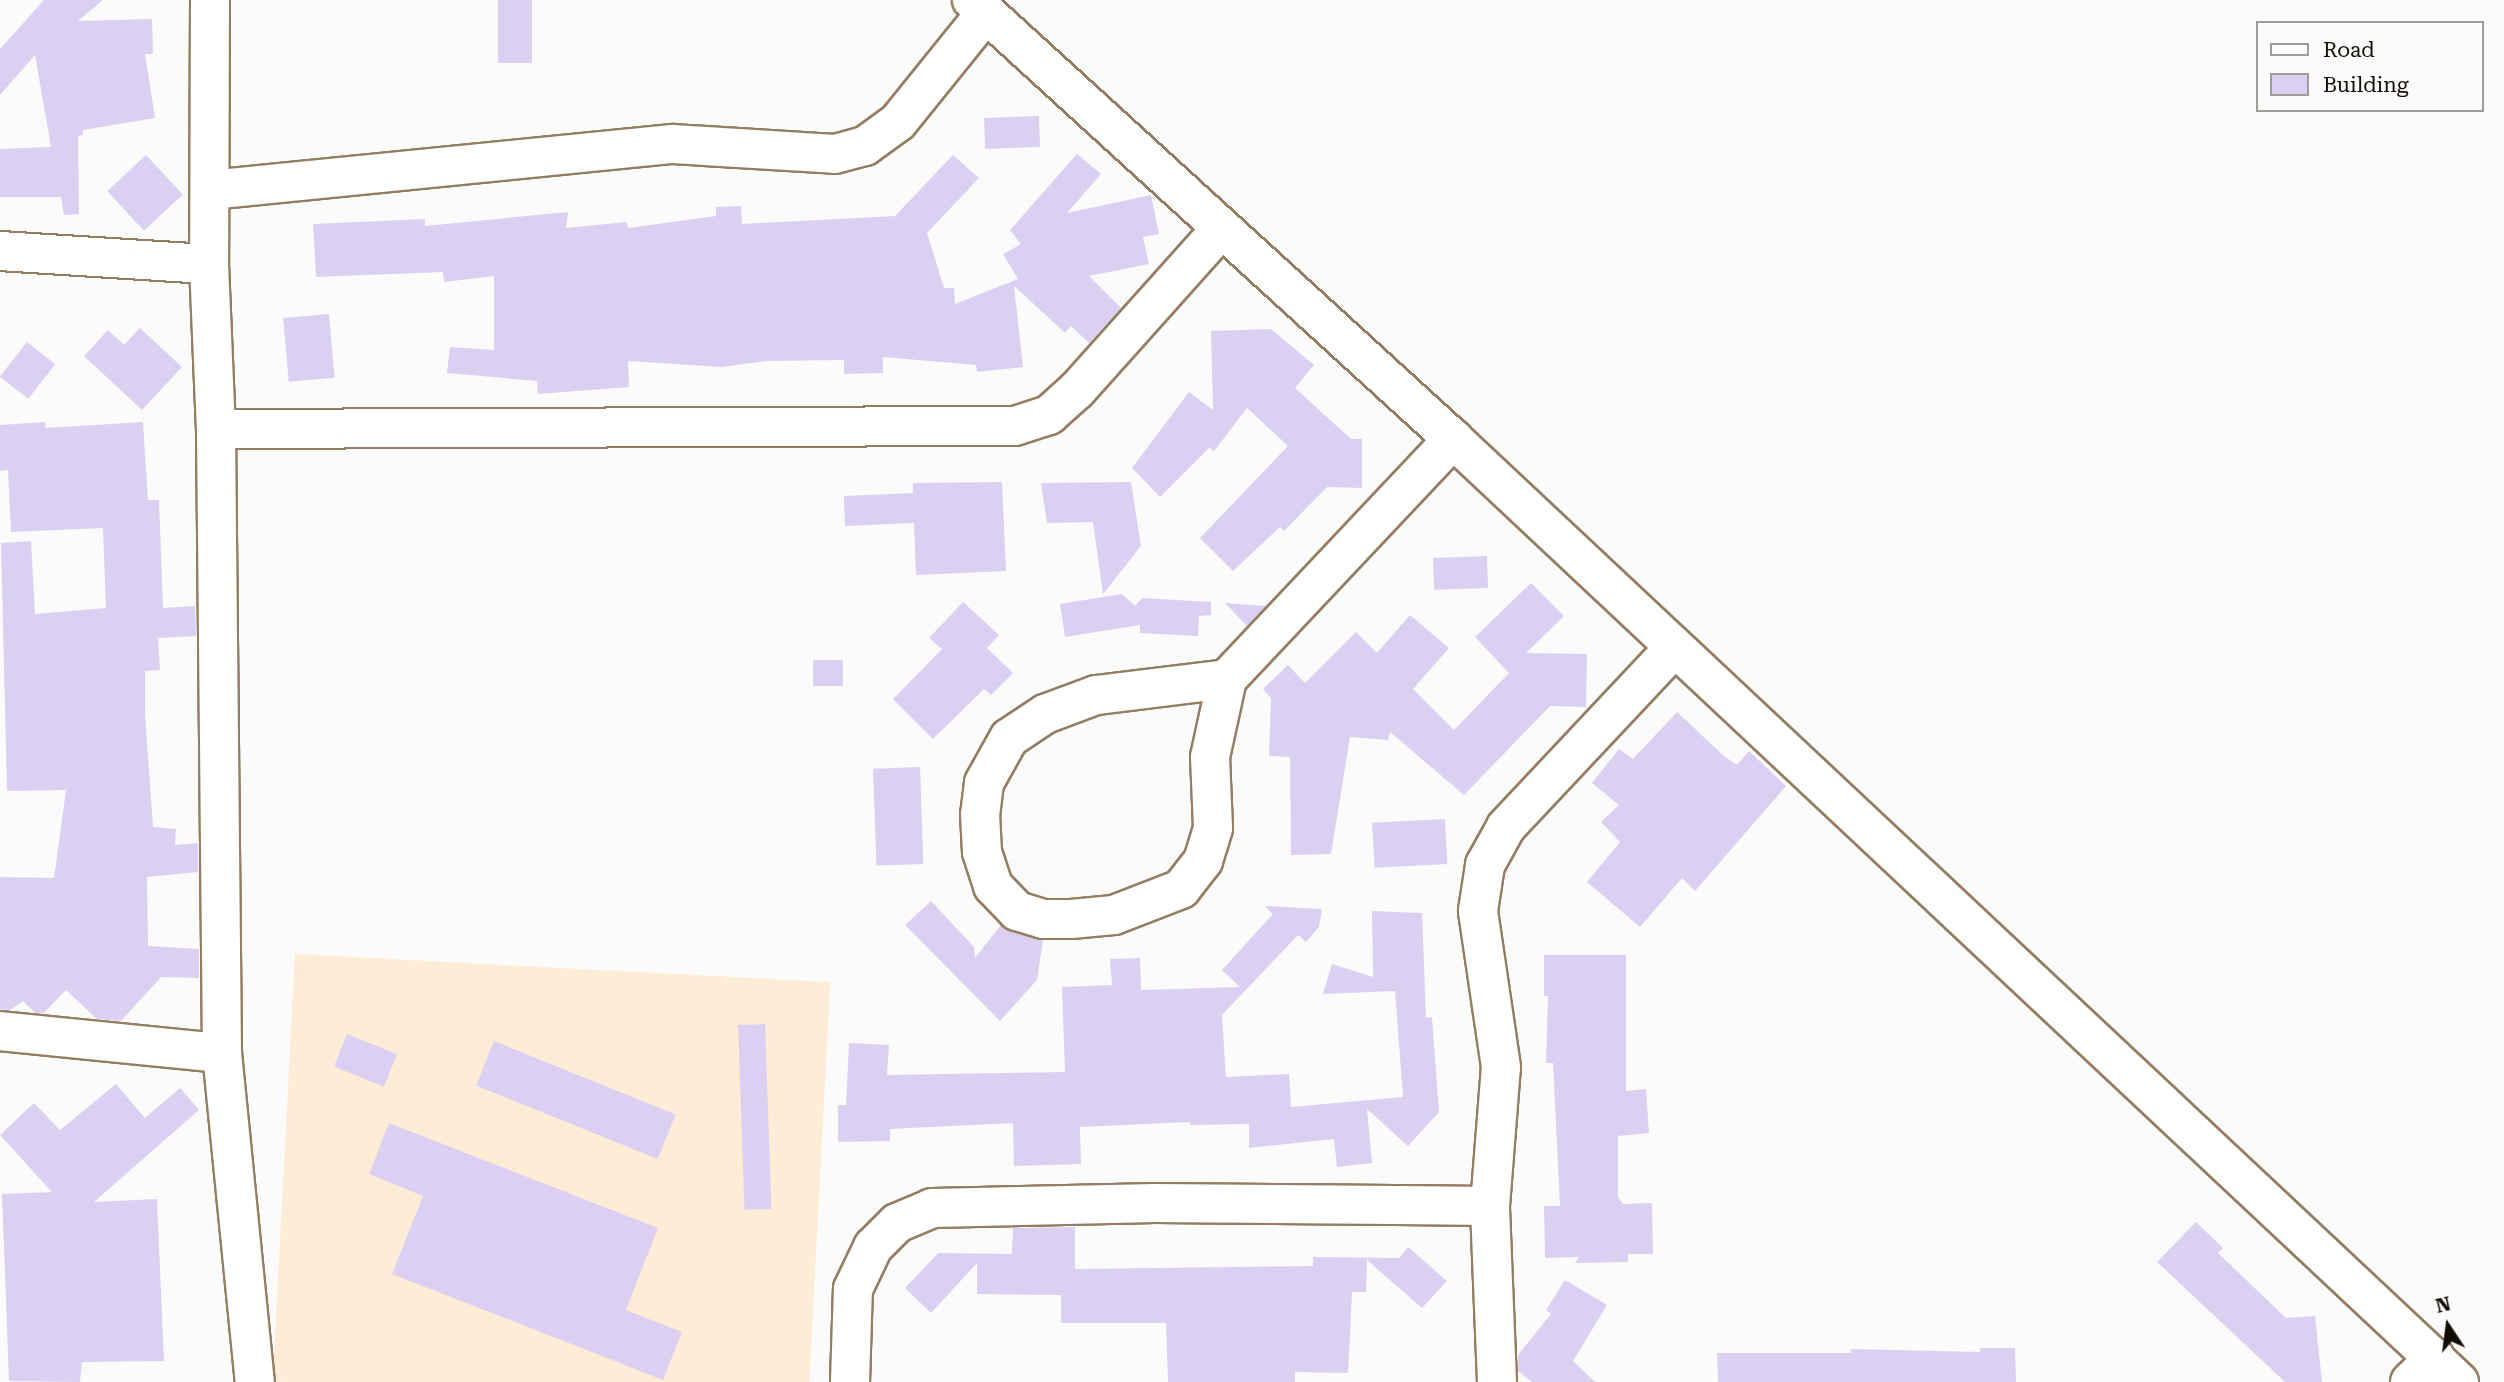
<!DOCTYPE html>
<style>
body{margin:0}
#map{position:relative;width:2504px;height:1382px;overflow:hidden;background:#fbfbfb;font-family:"Roboto Serif",serif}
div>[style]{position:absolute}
.built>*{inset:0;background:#fdedd7;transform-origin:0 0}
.building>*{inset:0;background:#dbd0f1;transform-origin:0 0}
.roads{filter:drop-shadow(2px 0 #937e63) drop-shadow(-2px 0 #937e63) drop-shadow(0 2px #937e63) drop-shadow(0 -2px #937e63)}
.minor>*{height:38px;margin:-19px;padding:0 19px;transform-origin:19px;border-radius:19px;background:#fff}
span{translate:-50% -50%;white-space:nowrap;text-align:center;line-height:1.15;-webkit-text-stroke:5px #fbfbfb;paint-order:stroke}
.legend{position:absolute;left:2256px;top:21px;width:228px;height:91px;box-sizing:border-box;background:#fbfbfb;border:2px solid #9f9c98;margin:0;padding:9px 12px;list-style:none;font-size:21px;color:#140d04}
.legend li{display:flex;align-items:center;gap:14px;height:35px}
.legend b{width:35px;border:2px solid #9f9c98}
.north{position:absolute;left:2413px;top:1291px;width:70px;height:70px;-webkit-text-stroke:5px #fbfbfb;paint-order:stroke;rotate:347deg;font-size:19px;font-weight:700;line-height:28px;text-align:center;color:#140d04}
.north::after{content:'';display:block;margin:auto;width:24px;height:32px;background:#140d04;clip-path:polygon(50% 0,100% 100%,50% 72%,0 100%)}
</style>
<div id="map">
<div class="built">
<i style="left:295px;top:954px;width:536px;height:428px;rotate:3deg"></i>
</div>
<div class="building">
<i style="clip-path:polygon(44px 0,103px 0,78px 21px,152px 19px,153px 54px,145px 54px,155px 118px,83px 130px,83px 135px,78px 136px,79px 214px,64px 215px,61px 197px,0 197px,0 149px,51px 147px,35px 55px,0 95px,0 49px)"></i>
<i style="left:498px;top:0;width:34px;height:63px"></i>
<i style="left:1039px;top:116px;width:31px;height:55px;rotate:88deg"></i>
<i style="clip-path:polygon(1077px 154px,1101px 174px,1067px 213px,1151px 195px,1159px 234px,1143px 237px,1149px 264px,1089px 276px,1121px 308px,1089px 343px,1071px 326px,1065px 333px,1014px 286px,1023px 367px,977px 372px,976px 365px,883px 357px,883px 373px,844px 374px,844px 360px,765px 361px,721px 367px,628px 361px,629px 387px,538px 394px,537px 381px,447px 373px,450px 347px,494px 350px,494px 276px,444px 282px,443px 272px,316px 277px,313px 224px,425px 219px,425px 226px,568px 212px,566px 228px,627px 222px,628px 228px,716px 216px,716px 207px,741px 206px,742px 224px,895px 216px,953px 155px,979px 178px,927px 233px,944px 288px,954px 288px,955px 304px,1018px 279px,1003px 254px,1021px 244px,1010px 230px)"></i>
<i style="left:146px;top:155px;width:54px;height:53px;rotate:47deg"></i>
<i style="left:329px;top:314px;width:64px;height:46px;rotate:85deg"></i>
<i style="clip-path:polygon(140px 328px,182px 367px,142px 410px,84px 356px,108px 330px,124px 345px)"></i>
<i style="clip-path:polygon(1271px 329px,1314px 365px,1295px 388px,1351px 439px,1362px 439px,1362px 488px,1327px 487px,1284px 531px,1280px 527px,1233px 571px,1200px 538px,1288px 446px,1247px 408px,1214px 451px,1209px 448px,1160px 497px,1132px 468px,1189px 392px,1213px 410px,1211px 331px)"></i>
<i style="left:27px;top:342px;width:36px;height:44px;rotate:38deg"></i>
<i style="clip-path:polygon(45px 422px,46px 428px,143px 422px,148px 500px,159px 500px,163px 608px,195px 606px,196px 636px,158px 638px,160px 670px,145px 671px,145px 715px,153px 827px,176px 829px,175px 845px,198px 843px,198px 872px,147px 877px,148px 946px,199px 949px,199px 978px,161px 977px,121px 1021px,97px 1019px,66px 990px,44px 1013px,35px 1013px,23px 1001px,10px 1010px,0 1009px,0 877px,54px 878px,66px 790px,7px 791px,1px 543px,31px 541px,35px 614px,106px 608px,103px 528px,11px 532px,8px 470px,0 471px,0 425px)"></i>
<i style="clip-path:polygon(1002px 482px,1006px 571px,916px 575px,914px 523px,845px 526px,844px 496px,913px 493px,913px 483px)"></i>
<i style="clip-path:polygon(1131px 482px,1141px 546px,1103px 594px,1093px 522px,1047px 523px,1041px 483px)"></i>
<i style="left:1487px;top:556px;width:32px;height:54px;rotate:88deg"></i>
<i style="clip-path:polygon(1531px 583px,1564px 616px,1526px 653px,1587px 654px,1586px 707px,1550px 706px,1464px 795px,1390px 732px,1388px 740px,1350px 737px,1331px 854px,1291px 855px,1290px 757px,1269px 756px,1271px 698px,1263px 689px,1288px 665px,1305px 683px,1356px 632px,1377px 653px,1410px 615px,1449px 648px,1413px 689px,1454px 730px,1509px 673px,1475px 637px)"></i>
<i style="clip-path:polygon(1122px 594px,1135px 606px,1142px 598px,1211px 602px,1211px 615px,1199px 616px,1198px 636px,1140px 633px,1140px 625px,1065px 637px,1060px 604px)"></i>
<i style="clip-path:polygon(963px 602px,999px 635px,987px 648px,1013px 673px,991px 695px,984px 689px,933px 739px,893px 699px,942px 649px,929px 638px)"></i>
<i style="clip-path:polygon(1225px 603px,1266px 606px,1247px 626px)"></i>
<i style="left:843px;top:660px;width:26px;height:30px;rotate:90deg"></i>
<i style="clip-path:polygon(1677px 712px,1724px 756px,1737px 765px,1749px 751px,1786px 786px,1695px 891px,1682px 878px,1640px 927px,1587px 882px,1620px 842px,1601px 822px,1619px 805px,1592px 783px,1619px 749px,1633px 759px)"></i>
<i style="left:920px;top:767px;width:97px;height:47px;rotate:88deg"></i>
<i style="left:1445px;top:819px;width:45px;height:73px;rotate:87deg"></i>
<i style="clip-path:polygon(931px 901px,974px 947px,975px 958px,1001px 925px,1043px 941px,1037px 980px,1000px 1021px,905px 925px)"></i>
<i style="clip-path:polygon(1265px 906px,1322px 909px,1319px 927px,1306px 942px,1298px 935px,1222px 1015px,1226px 1077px,1289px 1074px,1291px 1107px,1403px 1097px,1395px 991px,1323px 994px,1332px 964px,1373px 977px,1372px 911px,1422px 913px,1426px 1018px,1432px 1017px,1439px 1112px,1408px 1146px,1367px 1109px,1372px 1163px,1337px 1167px,1334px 1139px,1249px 1148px,1249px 1124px,1190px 1125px,1190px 1122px,1080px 1127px,1081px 1164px,1014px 1166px,1013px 1123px,890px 1129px,890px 1141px,838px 1142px,838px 1105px,846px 1105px,849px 1043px,889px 1045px,887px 1075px,1065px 1072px,1062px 987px,1112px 985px,1110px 959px,1140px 958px,1141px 990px,1240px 987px,1222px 970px,1273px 914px)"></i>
<i style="clip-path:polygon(1544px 955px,1626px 955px,1626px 1091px,1646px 1089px,1649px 1133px,1618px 1136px,1618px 1197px,1623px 1204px,1652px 1203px,1653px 1254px,1628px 1254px,1628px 1262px,1575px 1263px,1579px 1257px,1545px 1258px,1544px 1206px,1560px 1206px,1553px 1063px,1546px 1063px,1548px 996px,1544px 996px)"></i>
<i style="left:765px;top:1024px;width:185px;height:27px;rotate:88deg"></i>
<i style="left:347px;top:1034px;width:54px;height:35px;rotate:22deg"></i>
<i style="left:494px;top:1041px;width:196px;height:48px;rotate:22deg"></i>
<i style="clip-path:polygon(116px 1084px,145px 1118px,180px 1088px,199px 1110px,94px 1202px,157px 1199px,164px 1361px,82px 1362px,80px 1382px,9px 1381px,2px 1194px,52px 1192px,0 1135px,34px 1103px,60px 1130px)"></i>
<i style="clip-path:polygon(389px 1123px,658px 1228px,626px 1310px,682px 1332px,663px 1380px,392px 1274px,423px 1196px,369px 1174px)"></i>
<i style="clip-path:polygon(2196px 1222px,2223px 1248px,2218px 1253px,2286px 1318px,2315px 1316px,2322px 1382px,2285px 1382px,2157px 1262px)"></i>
<i style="clip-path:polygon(1075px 1227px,1075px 1269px,1313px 1266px,1313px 1257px,1399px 1258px,1408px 1247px,1447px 1281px,1422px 1308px,1367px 1260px,1366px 1292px,1352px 1292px,1348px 1373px,1295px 1372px,1295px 1382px,1168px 1382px,1166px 1323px,1061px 1323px,1061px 1295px,977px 1294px,977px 1263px,931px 1313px,905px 1288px,938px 1253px,1012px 1254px,1013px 1228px)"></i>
<i style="clip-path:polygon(1565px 1280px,1607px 1305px,1573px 1361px,1595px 1382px,1532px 1382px,1518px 1371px,1518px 1355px,1551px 1314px,1546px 1310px)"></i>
<i style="clip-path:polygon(1980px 1348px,2015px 1348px,2016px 1382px,1718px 1382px,1717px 1353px,1851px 1353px,1851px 1349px,1980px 1352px)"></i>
</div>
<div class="roads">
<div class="minor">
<i style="left:210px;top:0;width:264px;rotate:90.2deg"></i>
<i style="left:209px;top:264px;width:165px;rotate:87.6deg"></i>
<i style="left:216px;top:429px;width:624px;rotate:89.45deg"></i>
<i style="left:222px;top:1053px;width:331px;rotate:84.3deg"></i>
<i style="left:972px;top:0;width:651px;rotate:42.39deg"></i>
<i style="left:1453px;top:439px;width:1379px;rotate:43.15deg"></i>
<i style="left:210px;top:190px;width:465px;rotate:-5.7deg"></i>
<i style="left:673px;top:144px;width:162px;rotate:3.5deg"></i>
<i style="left:835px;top:154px;width:31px;rotate:-15deg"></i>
<i style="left:865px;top:146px;width:41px;rotate:-36deg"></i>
<i style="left:898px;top:122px;width:140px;rotate:-51.1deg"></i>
<i style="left:0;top:251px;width:209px;rotate:3.6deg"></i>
<i style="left:216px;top:429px;width:799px;rotate:-0.22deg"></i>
<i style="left:1015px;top:426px;width:36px;rotate:-18deg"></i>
<i style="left:1049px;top:415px;width:38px;rotate:-42deg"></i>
<i style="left:1077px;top:390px;width:217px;rotate:-48.2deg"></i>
<i style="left:1227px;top:679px;width:132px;rotate:173deg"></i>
<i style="left:1096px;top:695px;width:54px;rotate:159.6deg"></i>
<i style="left:1045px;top:714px;width:43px;rotate:146.3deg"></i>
<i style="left:1009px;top:738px;width:51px;rotate:119.1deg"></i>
<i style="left:984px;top:783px;width:31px;rotate:97deg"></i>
<i style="left:980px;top:814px;width:38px;rotate:87deg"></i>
<i style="left:982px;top:852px;width:36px;rotate:72deg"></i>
<i style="left:993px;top:886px;width:35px;rotate:46deg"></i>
<i style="left:1017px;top:911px;width:27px;rotate:17deg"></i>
<i style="left:1043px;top:919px;width:28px"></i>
<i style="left:1071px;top:919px;width:43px;rotate:-5.3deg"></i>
<i style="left:1114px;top:915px;width:72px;rotate:-21.2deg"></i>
<i style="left:1181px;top:889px;width:36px;rotate:-52deg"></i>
<i style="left:1203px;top:861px;width:34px;rotate:-73deg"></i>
<i style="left:1213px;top:828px;width:71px;rotate:-92.4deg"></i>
<i style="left:1210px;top:757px;width:80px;rotate:-77.7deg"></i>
<i style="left:1227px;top:679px;width:330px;rotate:-46.7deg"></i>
<i style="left:0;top:1031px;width:223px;rotate:5.7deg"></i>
<i style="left:850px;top:1382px;width:93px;rotate:-88.2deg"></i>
<i style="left:853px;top:1289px;width:47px;rotate:-64.5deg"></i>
<i style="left:873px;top:1247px;width:34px;rotate:-45deg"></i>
<i style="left:897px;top:1223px;width:38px;rotate:-23deg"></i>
<i style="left:932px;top:1208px;width:223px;rotate:-1.3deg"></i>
<i style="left:1155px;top:1203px;width:335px;rotate:0.5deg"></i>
<i style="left:1497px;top:1382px;width:176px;rotate:-92.3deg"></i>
<i style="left:1490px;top:1206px;width:139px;rotate:-85.5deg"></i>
<i style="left:1501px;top:1067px;width:158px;rotate:-98.4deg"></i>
<i style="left:1478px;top:911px;width:47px;rotate:-81.3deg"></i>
<i style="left:1485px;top:865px;width:43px;rotate:-61.1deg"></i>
<i style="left:1506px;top:827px;width:245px;rotate:-46.8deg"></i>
<i style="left:2410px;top:1382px;width:35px;rotate:-44deg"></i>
</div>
</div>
<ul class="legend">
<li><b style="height:9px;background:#fff"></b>Road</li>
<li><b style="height:19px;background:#dbd0f1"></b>Building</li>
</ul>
<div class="north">N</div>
</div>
